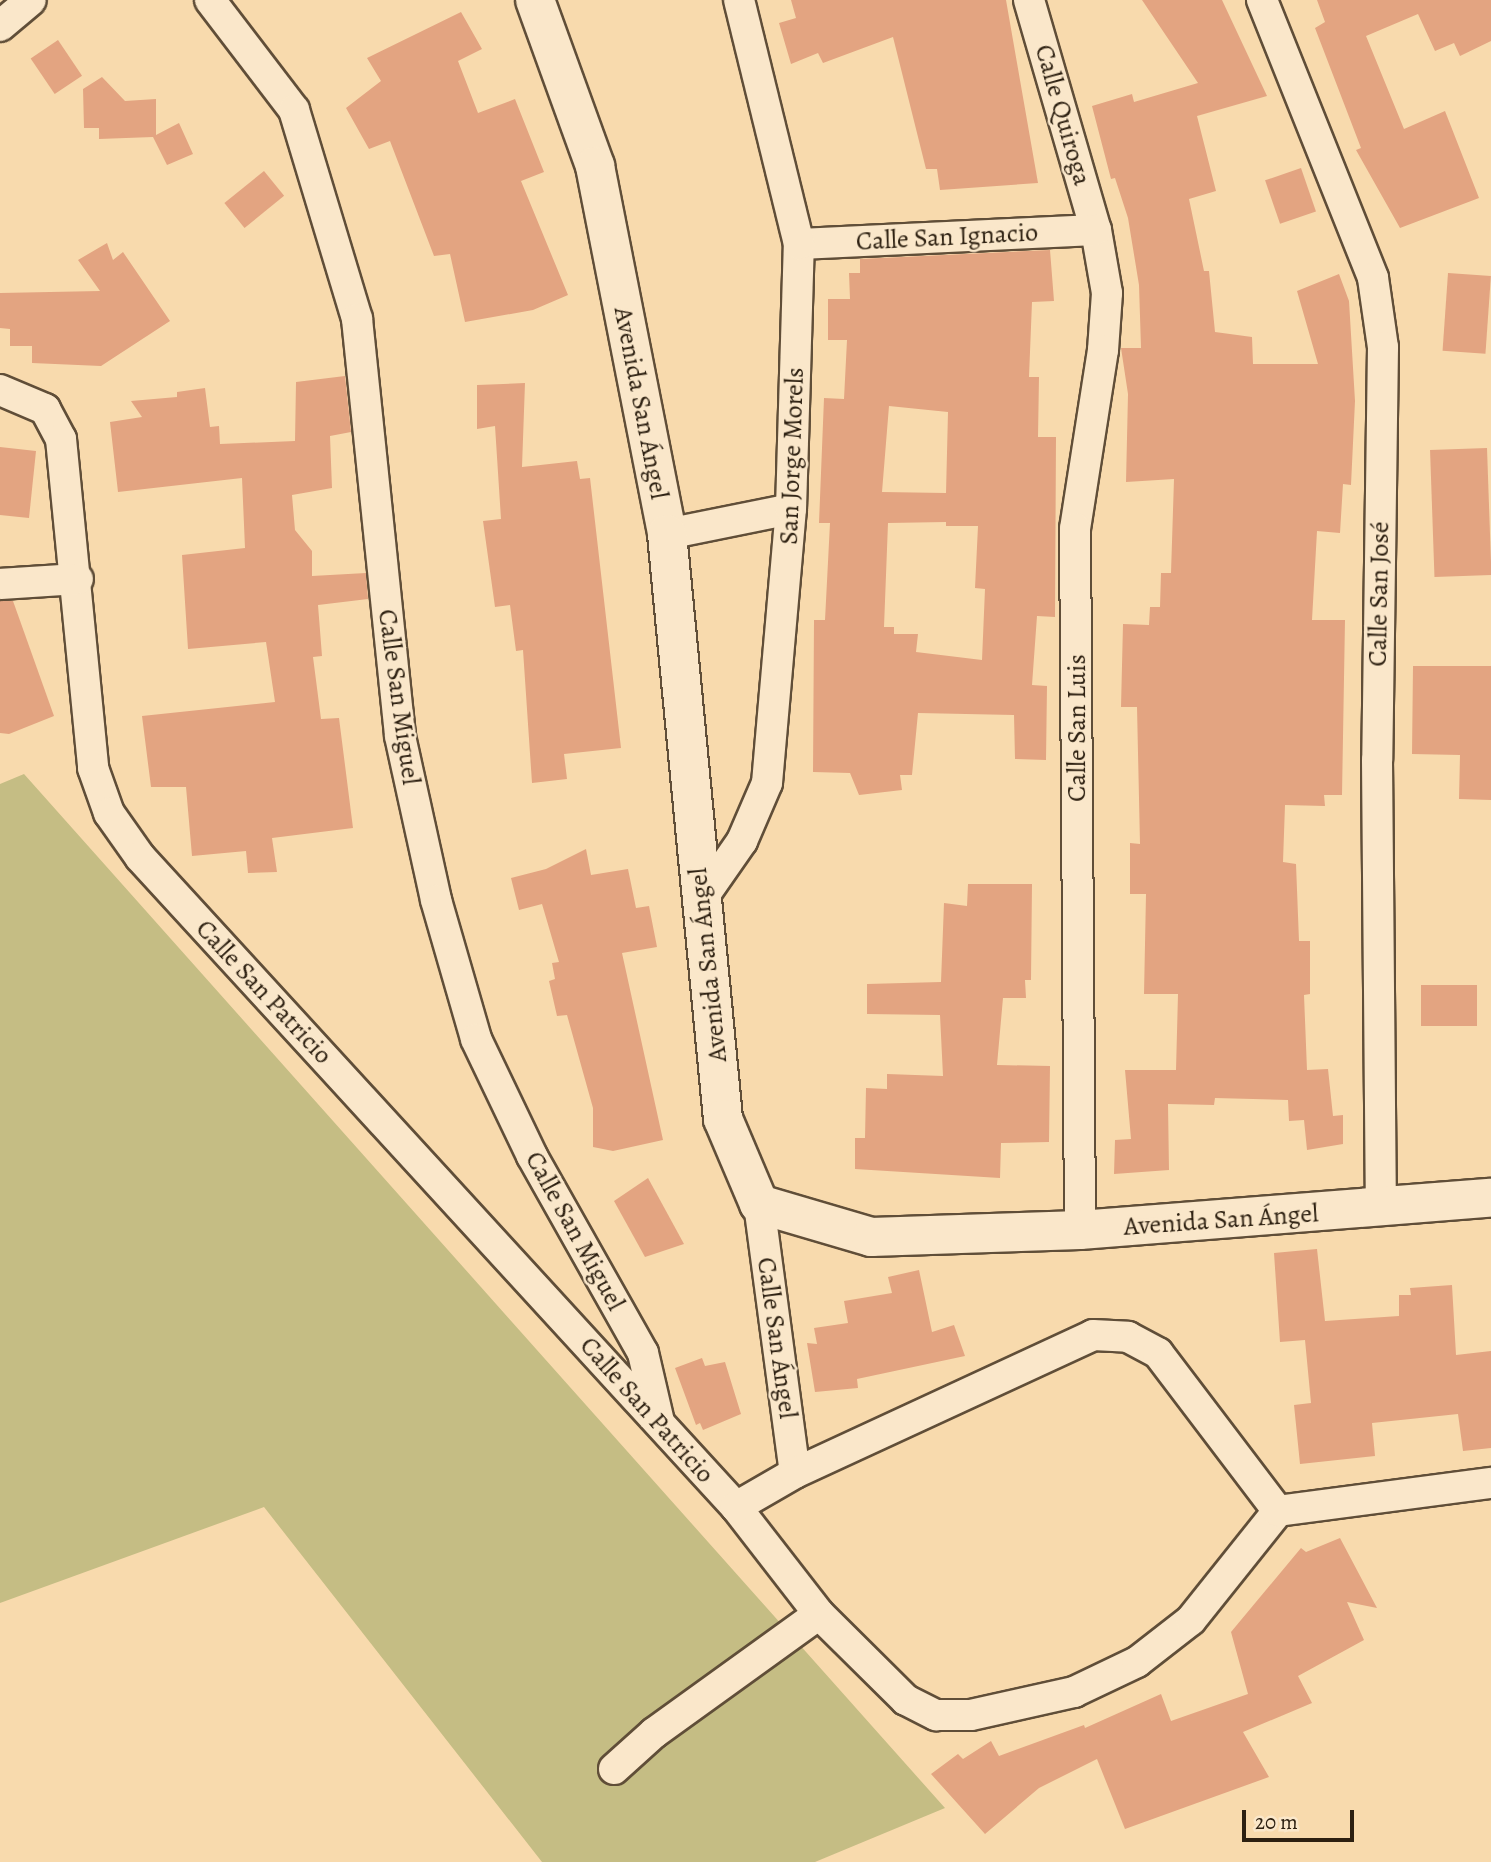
<!DOCTYPE html>
<meta charset="utf-8">
<style>
body{margin:0}
#map{position:relative;width:1491px;height:1862px;overflow:hidden;background:#f8daad;font-family:Alegreya,serif}
div>[style]{position:absolute}
.green>*{inset:0;background:#c5bd84}
.building>*{inset:0;background:#e3a481;transform-origin:0 0}
.roads{filter:drop-shadow(2px 0 #604e38) drop-shadow(-2px 0 #604e38) drop-shadow(0 2px #604e38) drop-shadow(0 -2px #604e38)}
.street>*{height:30px;margin:-15px;padding:0 15px;transform-origin:15px;border-radius:15px;background:#fae7ca}
.secondary>*{height:38px;margin:-19px;padding:0 19px;transform-origin:19px;border-radius:19px;background:#fae7ca}
span{translate:-50% -50%;white-space:nowrap;text-align:center;line-height:1.15;-webkit-text-stroke:5px #fae7ca;paint-order:stroke}
.street-label{font-size:26px;color:#2d2011}
.scale{position:absolute;left:1242px;top:1810px;width:112px;height:32px;box-sizing:border-box;border:4px solid #2d2011;border-top:0;padding-left:9px;font-size:21px;line-height:24px;white-space:nowrap;color:#2d2011;-webkit-text-stroke:5px #fae7ca;paint-order:stroke}
</style>
<div id="map">
<div class="green">
<i style="clip-path:polygon(24px 774px,945px 1808px,815px 1862px,542px 1862px,264px 1507px,0 1603px,0 784px)"></i>
</div>
<div class="building">
<i style="clip-path:polygon(791px 0,1006px 0,1038px 183px,940px 190px,937px 169px,926px 169px,893px 37px,823px 63px,818px 53px,791px 64px,779px 23px,796px 18px)"></i>
<i style="clip-path:polygon(1142px 0,1222px 0,1267px 96px,1197px 116px,1216px 191px,1189px 199px,1204px 271px,1209px 271px,1215px 332px,1252px 337px,1253px 364px,1318px 364px,1297px 291px,1339px 274px,1349px 301px,1355px 401px,1351px 485px,1343px 484px,1340px 533px,1317px 531px,1312px 620px,1345px 620px,1342px 795px,1324px 795px,1325px 806px,1285px 805px,1283px 862px,1296px 864px,1299px 941px,1310px 941px,1310px 994px,1304px 995px,1307px 1070px,1328px 1069px,1333px 1116px,1343px 1115px,1343px 1144px,1307px 1150px,1304px 1120px,1289px 1121px,1288px 1100px,1215px 1098px,1214px 1105px,1168px 1104px,1169px 1170px,1114px 1174px,1115px 1140px,1131px 1139px,1125px 1070px,1176px 1070px,1178px 994px,1144px 994px,1146px 894px,1130px 894px,1130px 843px,1140px 844px,1137px 707px,1121px 707px,1123px 624px,1149px 625px,1150px 607px,1160px 607px,1161px 573px,1171px 573px,1174px 479px,1126px 482px,1128px 394px,1121px 348px,1141px 348px,1139px 285px,1128px 218px,1115px 178px,1111px 179px,1092px 106px,1132px 94px,1134px 102px,1198px 83px)"></i>
<i style="clip-path:polygon(1317px 0,1491px 0,1491px 41px,1460px 56px,1454px 43px,1435px 51px,1418px 14px,1366px 36px,1404px 129px,1445px 111px,1479px 198px,1400px 228px,1356px 150px,1361px 148px,1315px 28px,1325px 22px)"></i>
<i style="clip-path:polygon(461px 12px,482px 49px,458px 61px,478px 113px,515px 99px,544px 172px,521px 181px,568px 295px,533px 310px,465px 322px,450px 254px,434px 256px,390px 141px,369px 149px,346px 108px,381px 81px,367px 58px)"></i>
<i style="left:58px;top:40px;width:43px;height:33px;rotate:56deg"></i>
<i style="clip-path:polygon(102px 77px,125px 101px,156px 99px,156px 135px,179px 123px,193px 154px,167px 165px,153px 137px,99px 139px,99px 128px,84px 128px,83px 89px)"></i>
<i style="left:1301px;top:168px;width:46px;height:38px;rotate:71deg"></i>
<i style="left:264px;top:171px;width:32px;height:51px;rotate:51deg"></i>
<i style="clip-path:polygon(107px 243px,113px 260px,123px 252px,170px 321px,101px 366px,32px 363px,32px 346px,10px 346px,10px 329px,0 328px,0 293px,100px 291px,78px 260px)"></i>
<i style="clip-path:polygon(evenodd,1050px 250px,1054px 301px,1032px 302px,1029px 377px,1039px 377px,1038px 437px,1056px 437px,1055px 617px,1037px 616px,1032px 685px,1047px 686px,1046px 760px,1015px 759px,1014px 715px,918px 713px,912px 775px,900px 775px,902px 790px,859px 795px,850px 773px,813px 772px,814px 620px,825px 620px,830px 523px,819px 523px,824px 398px,844px 399px,847px 340px,828px 340px,828px 299px,850px 299px,849px 273px,860px 273px,860px 259px,1050px 250px,889px 406px,948px 412px,946px 493px,882px 492px,889px 406px,1050px 250px,946px 522px,946px 526px,978px 526px,975px 588px,985px 589px,982px 660px,916px 652px,918px 634px,894px 634px,894px 627px,884px 627px,888px 523px,946px 522px)"></i>
<i style="left:1448px;top:273px;width:43px;height:78px;rotate:4deg"></i>
<i style="clip-path:polygon(345px 376px,351px 432px,330px 436px,332px 488px,292px 495px,295px 530px,312px 551px,312px 576px,366px 573px,368px 599px,318px 605px,322px 656px,313px 657px,321px 719px,339px 718px,353px 828px,272px 838px,277px 872px,248px 873px,246px 851px,192px 856px,186px 787px,151px 787px,142px 716px,275px 702px,266px 642px,188px 649px,182px 555px,245px 548px,242px 478px,118px 492px,110px 422px,142px 417px,131px 401px,177px 397px,177px 392px,205px 388px,210px 427px,219px 426px,220px 444px,295px 441px,296px 382px)"></i>
<i style="clip-path:polygon(525px 383px,522px 467px,577px 461px,580px 479px,590px 478px,621px 748px,564px 754px,567px 779px,532px 783px,523px 650px,516px 651px,510px 605px,495px 607px,483px 521px,501px 519px,495px 426px,477px 429px,477px 385px)"></i>
<i style="clip-path:polygon(0 447px,36px 451px,29px 518px,0 515px)"></i>
<i style="left:1487px;top:448px;width:127px;height:57px;rotate:88deg"></i>
<i style="clip-path:polygon(0 601px,13px 601px,54px 716px,9px 734px,0 733px)"></i>
<i style="clip-path:polygon(1413px 666px,1491px 666px,1491px 800px,1459px 799px,1460px 755px,1412px 754px)"></i>
<i style="clip-path:polygon(586px 849px,591px 875px,628px 869px,636px 908px,649px 906px,657px 947px,622px 953px,663px 1140px,613px 1151px,593px 1147px,593px 1108px,567px 1015px,557px 1016px,549px 981px,555px 979px,552px 963px,559px 962px,542px 904px,519px 910px,511px 878px,546px 869px)"></i>
<i style="clip-path:polygon(968px 884px,1032px 884px,1031px 980px,1025px 980px,1026px 998px,1003px 998px,997px 1065px,1050px 1066px,1049px 1142px,1001px 1143px,1000px 1178px,855px 1169px,855px 1138px,865px 1138px,866px 1088px,887px 1089px,887px 1074px,943px 1076px,940px 1015px,867px 1014px,867px 984px,941px 982px,944px 903px,967px 906px)"></i>
<i style="left:1421px;top:985px;width:56px;height:41px"></i>
<i style="clip-path:polygon(648px 1178px,684px 1244px,645px 1257px,614px 1201px)"></i>
<i style="clip-path:polygon(1317px 1249px,1325px 1321px,1399px 1316px,1399px 1295px,1411px 1295px,1410px 1288px,1452px 1285px,1456px 1355px,1491px 1351px,1491px 1448px,1463px 1451px,1458px 1414px,1372px 1423px,1375px 1456px,1300px 1464px,1294px 1405px,1311px 1403px,1305px 1340px,1280px 1342px,1274px 1253px)"></i>
<i style="clip-path:polygon(919px 1270px,932px 1332px,954px 1325px,965px 1356px,857px 1379px,858px 1388px,815px 1392px,807px 1343px,817px 1344px,814px 1328px,848px 1323px,844px 1301px,892px 1293px,888px 1277px)"></i>
<i style="clip-path:polygon(702px 1358px,705px 1366px,725px 1362px,741px 1414px,703px 1430px,700px 1423px,696px 1425px,675px 1368px)"></i>
<i style="clip-path:polygon(1340px 1538px,1377px 1608px,1347px 1602px,1364px 1640px,1298px 1676px,1312px 1703px,1243px 1732px,1269px 1777px,1125px 1829px,1097px 1759px,1039px 1788px,985px 1834px,931px 1774px,958px 1754px,963px 1759px,991px 1741px,999px 1756px,1084px 1725px,1085px 1728px,1161px 1694px,1171px 1721px,1248px 1694px,1231px 1632px,1301px 1548px,1306px 1552px)"></i>
</div>
<div class="roads">
<div class="street">
<i style="left:210px;top:0;width:138px;rotate:52.6deg"></i>
<i style="left:294px;top:110px;width:218px;rotate:73.2deg"></i>
<i style="left:357px;top:319px;width:419px;rotate:84.1deg"></i>
<i style="left:400px;top:736px;width:168px;rotate:77.6deg"></i>
<i style="left:436px;top:900px;width:145px;rotate:73.9deg"></i>
<i style="left:476px;top:1039px;width:130px;rotate:64.4deg"></i>
<i style="left:532px;top:1156px;width:226px;rotate:60.6deg"></i>
<i style="left:643px;top:1353px;width:71px;rotate:76.9deg"></i>
<i style="left:1029px;top:0;width:240px;rotate:73.8deg"></i>
<i style="left:1096px;top:230px;width:64px;rotate:80.1deg"></i>
<i style="left:1107px;top:293px;width:57px;rotate:94deg"></i>
<i style="left:1103px;top:350px;width:180px;rotate:98.9deg"></i>
<i style="left:1075px;top:528px;width:702px;rotate:89.59deg"></i>
<i style="left:1262px;top:0;width:299px;rotate:68.2deg"></i>
<i style="left:1373px;top:278px;width:70px;rotate:81.8deg"></i>
<i style="left:1383px;top:347px;width:413px;rotate:90.8deg"></i>
<i style="left:1377px;top:760px;width:449px;rotate:89.5deg"></i>
<i style="left:0;top:26px;width:40px;rotate:-40deg"></i>
<i style="left:799px;top:244px;width:297px;rotate:-2.7deg"></i>
<i style="left:0;top:390px;width:49px;rotate:22.9deg"></i>
<i style="left:45px;top:409px;width:34px;rotate:62deg"></i>
<i style="left:61px;top:439px;width:331px;rotate:84.4deg"></i>
<i style="left:93px;top:768px;width:48px;rotate:70.4deg"></i>
<i style="left:109px;top:813px;width:54px;rotate:54.8deg"></i>
<i style="left:140px;top:857px;width:882px;rotate:47.48deg"></i>
<i style="left:736px;top:1507px;width:135px;rotate:52.2deg"></i>
<i style="left:819px;top:1614px;width:122px;rotate:44.7deg"></i>
<i style="left:906px;top:1700px;width:34px;rotate:27deg"></i>
<i style="left:936px;top:1715px;width:35px"></i>
<i style="left:971px;top:1715px;width:106px;rotate:-12.6deg"></i>
<i style="left:1074px;top:1692px;width:70px;rotate:-25.5deg"></i>
<i style="left:1137px;top:1662px;width:68px;rotate:-37.9deg"></i>
<i style="left:1191px;top:1620px;width:139px;rotate:-51.4deg"></i>
<i style="left:1278px;top:1511px;width:215px;rotate:-7.5deg"></i>
<i style="left:667px;top:534px;width:126px;rotate:-11.4deg"></i>
<i style="left:0;top:584px;width:78px;rotate:-3.7deg"></i>
<i style="left:701px;top:900px;width:72px;rotate:-55.2deg"></i>
<i style="left:742px;top:841px;width:63px;rotate:-66.7deg"></i>
<i style="left:767px;top:783px;width:275px;rotate:-85deg"></i>
<i style="left:791px;top:509px;width:265px;rotate:-88.3deg"></i>
<i style="left:799px;top:244px;width:251px;rotate:-103.8deg"></i>
<i style="left:759px;top:1204px;width:271px;rotate:82.4deg"></i>
<i style="left:736px;top:1507px;width:68px;rotate:-30deg"></i>
<i style="left:795px;top:1473px;width:328px;rotate:-24.8deg"></i>
<i style="left:1093px;top:1335px;width:35px;rotate:3deg"></i>
<i style="left:1128px;top:1337px;width:34px;rotate:28deg"></i>
<i style="left:1158px;top:1353px;width:198px;rotate:52.8deg"></i>
<i style="left:614px;top:1769px;width:54px;rotate:-42deg"></i>
<i style="left:654px;top:1733px;width:203px;rotate:-35.8deg"></i>
</div>
<div class="secondary">
<i style="left:535px;top:0;width:177px;rotate:70.1deg"></i>
<i style="left:595px;top:166px;width:375px;rotate:78.9deg"></i>
<i style="left:667px;top:534px;width:588px;rotate:84.53deg"></i>
<i style="left:723px;top:1119px;width:92px;rotate:67deg"></i>
<i style="left:759px;top:1204px;width:117px;rotate:16.4deg"></i>
<i style="left:871px;top:1237px;width:209px;rotate:-1.9deg"></i>
<i style="left:1080px;top:1230px;width:412px;rotate:-4.5deg"></i>
</div>
</div>
<div class="street-label">
<span style="left:1063px;top:115px;rotate:74deg">Calle Quiroga</span>
<span style="left:947px;top:237px;rotate:-3deg">Calle San Ignacio</span>
<span style="left:641px;top:403px;rotate:79deg">Avenida San Ángel</span>
<span style="left:792px;top:456px;rotate:-88deg">San Jorge Morels</span>
<span style="left:1379px;top:594px;rotate:-89deg">Calle San José</span>
<span style="left:399px;top:697px;rotate:82deg">Calle San Miguel</span>
<span style="left:1077px;top:728px;rotate:-90deg">Calle San Luis</span>
<span style="left:708px;top:965px;rotate:-96deg">Avenida San Ángel</span>
<span style="left:264px;top:992px;rotate:47deg">Calle San Patricio</span>
<span style="left:1221px;top:1220px;rotate:-4deg">Avenida San Ángel</span>
<span style="left:575px;top:1231px;rotate:61deg">Calle San Miguel</span>
<span style="left:777px;top:1338px;rotate:82deg">Calle San Ángel</span>
<span style="left:647px;top:1410px;rotate:48deg">Calle San Patricio</span>
</div>
<div class="scale">20 m</div>
</div>
